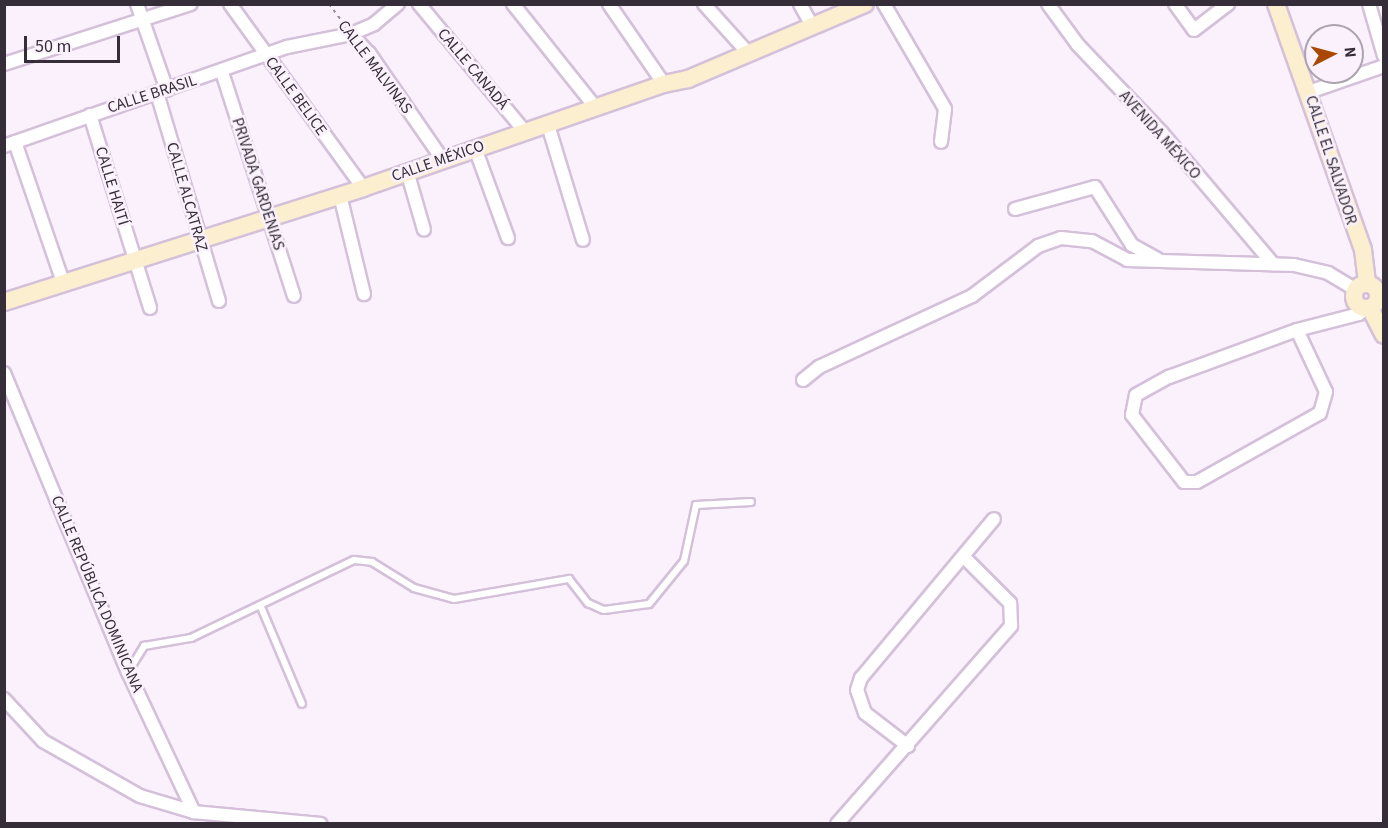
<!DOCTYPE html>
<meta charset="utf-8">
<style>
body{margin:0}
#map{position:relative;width:1388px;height:828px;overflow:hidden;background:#faf1fc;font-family:"Source Sans 3",sans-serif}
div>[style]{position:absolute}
.path>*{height:2px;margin-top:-1px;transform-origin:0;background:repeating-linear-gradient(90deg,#928994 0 3px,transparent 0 7.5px)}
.roads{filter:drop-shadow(2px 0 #d4c0d9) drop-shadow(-2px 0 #d4c0d9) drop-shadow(0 2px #d4c0d9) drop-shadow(0 -2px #d4c0d9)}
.lane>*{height:6px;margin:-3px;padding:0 3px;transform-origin:3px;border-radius:3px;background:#fff}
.street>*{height:12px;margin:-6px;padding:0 6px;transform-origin:6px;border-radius:6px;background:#fff}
.secondary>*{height:16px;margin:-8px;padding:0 8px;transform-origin:8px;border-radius:8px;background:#fcefd0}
.secondary>.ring{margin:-8px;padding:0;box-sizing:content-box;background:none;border:16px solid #fcefd0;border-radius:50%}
span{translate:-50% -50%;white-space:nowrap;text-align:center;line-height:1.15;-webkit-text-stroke:5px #faf1fc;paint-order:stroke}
.street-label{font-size:16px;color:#352d37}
.frame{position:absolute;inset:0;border:6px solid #352d37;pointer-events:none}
.north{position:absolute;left:1304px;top:24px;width:60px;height:60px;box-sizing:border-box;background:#faf1fc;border:2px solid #aba3ad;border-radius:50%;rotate:84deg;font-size:16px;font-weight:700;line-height:24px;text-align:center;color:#352d37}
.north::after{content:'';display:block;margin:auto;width:21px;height:27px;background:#a94802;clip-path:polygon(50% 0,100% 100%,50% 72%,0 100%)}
.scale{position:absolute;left:24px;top:36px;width:96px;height:27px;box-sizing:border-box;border:3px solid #352d37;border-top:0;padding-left:8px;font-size:18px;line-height:21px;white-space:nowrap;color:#352d37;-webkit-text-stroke:4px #faf1fc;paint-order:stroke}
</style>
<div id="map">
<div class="path">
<i style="left:329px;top:4px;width:25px;rotate:53deg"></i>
</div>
<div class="roads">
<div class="lane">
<i style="left:261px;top:607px;width:105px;rotate:67.1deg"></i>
<i style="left:128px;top:672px;width:31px;rotate:-58deg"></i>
<i style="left:144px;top:646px;width:48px;rotate:-9.7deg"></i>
<i style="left:191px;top:638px;width:181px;rotate:-25.6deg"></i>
<i style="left:354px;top:560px;width:18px;rotate:6deg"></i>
<i style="left:372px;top:562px;width:49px;rotate:31.8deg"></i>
<i style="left:414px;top:588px;width:41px;rotate:15.4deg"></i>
<i style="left:454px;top:599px;width:117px;rotate:-9.9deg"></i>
<i style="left:569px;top:579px;width:31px;rotate:52deg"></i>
<i style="left:588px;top:603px;width:17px;rotate:24deg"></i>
<i style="left:604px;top:610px;width:45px;rotate:-7.6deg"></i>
<i style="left:649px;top:604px;width:55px;rotate:-50.9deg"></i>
<i style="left:684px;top:561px;width:57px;rotate:-77.9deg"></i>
<i style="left:696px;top:505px;width:55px;rotate:-3.1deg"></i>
</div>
<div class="street">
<i style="left:137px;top:4px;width:91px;rotate:70.8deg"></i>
<i style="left:230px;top:4px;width:227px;rotate:54.1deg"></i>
<i style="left:419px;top:4px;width:168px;rotate:50.3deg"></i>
<i style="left:513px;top:4px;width:133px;rotate:51.4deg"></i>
<i style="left:609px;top:4px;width:97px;rotate:55.5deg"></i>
<i style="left:704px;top:4px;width:67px;rotate:48deg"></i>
<i style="left:800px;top:4px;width:25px;rotate:61deg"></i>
<i style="left:884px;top:4px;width:121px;rotate:59.8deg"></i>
<i style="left:945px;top:109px;width:33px;rotate:97deg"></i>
<i style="left:1048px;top:4px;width:51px;rotate:53.8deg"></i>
<i style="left:1078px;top:45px;width:122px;rotate:46.3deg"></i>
<i style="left:1162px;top:133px;width:172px;rotate:49.7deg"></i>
<i style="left:1175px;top:4px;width:32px;rotate:54deg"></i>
<i style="left:1194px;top:30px;width:43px;rotate:-37.4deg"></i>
<i style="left:1369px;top:4px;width:54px;rotate:73.9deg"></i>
<i style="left:351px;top:34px;width:26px;rotate:47deg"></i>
<i style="left:369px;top:53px;width:129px;rotate:55.4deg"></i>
<i style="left:4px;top:64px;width:196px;rotate:-17.8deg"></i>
<i style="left:222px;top:72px;width:235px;rotate:72.2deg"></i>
<i style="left:1309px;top:92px;width:79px;rotate:-19.1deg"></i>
<i style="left:157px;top:93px;width:217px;rotate:73.4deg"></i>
<i style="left:90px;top:115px;width:202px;rotate:72.7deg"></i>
<i style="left:548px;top:125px;width:120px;rotate:73.1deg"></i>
<i style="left:15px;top:142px;width:148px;rotate:71.1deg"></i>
<i style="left:4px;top:146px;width:300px;rotate:-19.3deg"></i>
<i style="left:287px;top:47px;width:65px;rotate:-11.5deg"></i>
<i style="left:351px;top:34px;width:25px;rotate:-23deg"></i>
<i style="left:374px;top:24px;width:31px;rotate:-40deg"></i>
<i style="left:475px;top:148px;width:96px;rotate:69.9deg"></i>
<i style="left:407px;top:171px;width:61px;rotate:73.9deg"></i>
<i style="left:340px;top:195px;width:102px;rotate:76.4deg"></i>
<i style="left:1015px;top:209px;width:83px;rotate:-15.4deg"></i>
<i style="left:1095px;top:187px;width:69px;rotate:57.5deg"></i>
<i style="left:1132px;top:245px;width:29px;rotate:29deg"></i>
<i style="left:1378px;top:300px;width:6px"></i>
<i style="left:1297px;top:330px;width:68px;rotate:64.9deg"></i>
<i style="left:1326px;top:392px;width:22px;rotate:106deg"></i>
<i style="left:1320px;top:413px;width:141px;rotate:150.7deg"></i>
<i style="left:1197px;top:482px;width:13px;rotate:180deg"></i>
<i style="left:1184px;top:482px;width:85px;rotate:-127.8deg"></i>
<i style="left:1132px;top:415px;width:20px;rotate:-79deg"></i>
<i style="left:1136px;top:395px;width:38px;rotate:-29deg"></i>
<i style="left:1169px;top:377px;width:136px;rotate:-20.2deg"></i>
<i style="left:1297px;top:330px;width:64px;rotate:-14.5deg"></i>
<i style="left:1359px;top:314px;width:8px;rotate:-45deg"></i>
<i style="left:4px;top:373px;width:324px;rotate:67.5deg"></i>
<i style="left:128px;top:672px;width:155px;rotate:64.8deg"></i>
<i style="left:803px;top:380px;width:21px;rotate:-39deg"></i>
<i style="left:819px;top:367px;width:169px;rotate:-24.9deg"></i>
<i style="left:972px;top:296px;width:83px;rotate:-37.1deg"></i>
<i style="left:1038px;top:246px;width:24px;rotate:-19deg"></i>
<i style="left:1061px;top:238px;width:31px;rotate:6deg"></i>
<i style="left:1092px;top:241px;width:40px;rotate:28deg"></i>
<i style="left:1127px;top:260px;width:167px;rotate:1.7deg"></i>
<i style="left:1294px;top:265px;width:35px;rotate:13deg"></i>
<i style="left:1328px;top:273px;width:31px;rotate:31deg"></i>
<i style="left:4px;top:699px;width:57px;rotate:47.1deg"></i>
<i style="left:43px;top:741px;width:112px;rotate:29.6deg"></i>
<i style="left:140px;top:796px;width:56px;rotate:16.5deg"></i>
<i style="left:194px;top:812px;width:127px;rotate:5.4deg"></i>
<i style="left:908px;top:746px;width:54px;rotate:-142.5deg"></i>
<i style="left:865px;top:713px;width:24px;rotate:-109deg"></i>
<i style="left:857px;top:690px;width:13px;rotate:-72deg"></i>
<i style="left:861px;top:678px;width:207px;rotate:-50.1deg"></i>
<i style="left:837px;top:824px;width:264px;rotate:-48.7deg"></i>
<i style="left:1011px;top:626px;width:23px;rotate:-92deg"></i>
<i style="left:1010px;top:603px;width:64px;rotate:-135deg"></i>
</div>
<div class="secondary">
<i style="left:1276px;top:4px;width:261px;rotate:70.5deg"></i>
<i style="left:1363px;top:250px;width:33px;rotate:83deg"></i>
<i class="ring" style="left:1354px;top:284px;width:8px;height:8px"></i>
<i style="left:4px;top:302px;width:377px;rotate:-17.6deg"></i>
<i style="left:363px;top:188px;width:318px;rotate:-19.1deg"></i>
<i style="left:664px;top:84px;width:25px;rotate:-12deg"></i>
<i style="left:688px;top:79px;width:192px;rotate:-23deg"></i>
<i style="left:1370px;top:308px;width:30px;rotate:63deg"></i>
</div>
</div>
<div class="street-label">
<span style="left:375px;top:67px;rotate:53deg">CALLE MALVINAS</span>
<span style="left:473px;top:69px;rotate:50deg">CALLE CANADÁ</span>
<span style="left:152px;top:94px;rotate:-18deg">CALLE BRASIL</span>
<span style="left:296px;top:96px;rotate:54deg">CALLE BELICE</span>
<span style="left:1160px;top:135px;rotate:48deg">AVENIDA MÉXICO</span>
<span style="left:1331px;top:160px;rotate:72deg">CALLE EL SALVADOR</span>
<span style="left:438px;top:161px;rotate:-19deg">CALLE MÉXICO</span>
<span style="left:258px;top:184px;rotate:72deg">PRIVADA GARDENIAS</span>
<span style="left:112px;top:186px;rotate:73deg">CALLE HAITÍ</span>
<span style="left:187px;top:197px;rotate:74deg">CALLE ALCATRAZ</span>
<span style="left:97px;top:594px;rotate:67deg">CALLE REPÚBLICA DOMINICANA</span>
</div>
<div class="frame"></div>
<div class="north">N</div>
<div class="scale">50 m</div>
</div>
